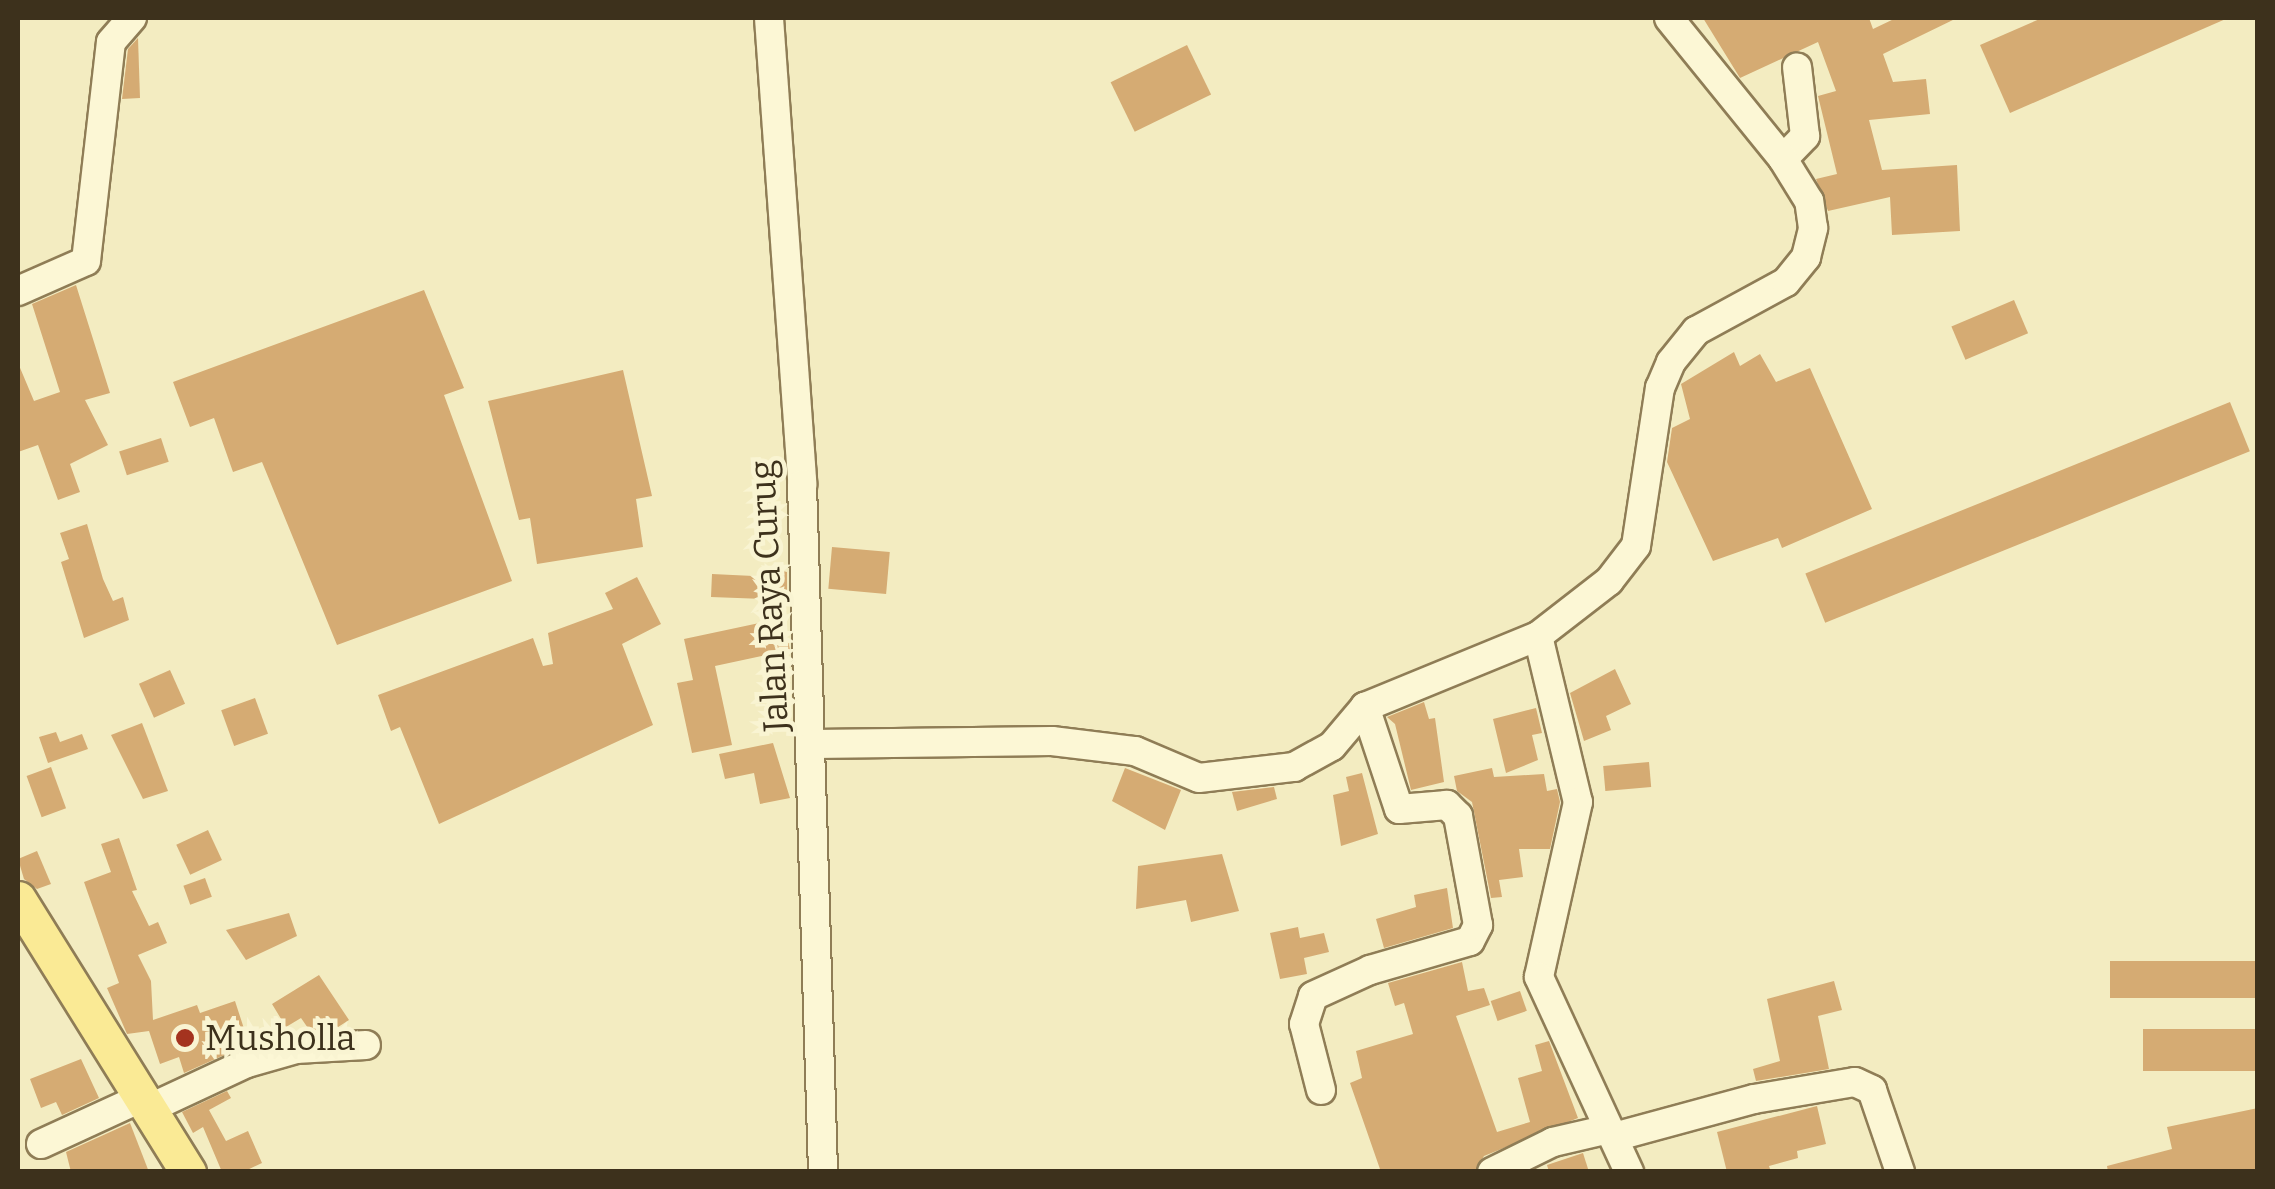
<!DOCTYPE html>
<style>
body{margin:0}
#map{position:relative;width:2275px;height:1189px;overflow:hidden;background:#f3ecc1;font-family:Bitter,serif}
div>[style]{position:absolute}
.building>*{inset:0;background:#d5ab73;transform-origin:0 0}
.roads{filter:drop-shadow(2px 0 #8f7d56) drop-shadow(-2px 0 #8f7d56) drop-shadow(0 2px #8f7d56) drop-shadow(0 -2px #8f7d56)}
.minor>*{height:28px;margin:-14px;padding:0 14px;transform-origin:14px;border-radius:14px;background:#fcf7d5}
.major>*{height:35px;margin:-17.5px;padding:0 17.5px;transform-origin:17.5px;border-radius:17.5px;background:#faea95}
.dots>*{width:28px;height:28px;translate:-50% -50%;box-sizing:border-box;border:5px solid #f9f4d2;border-radius:50%}
span{translate:-50% -50%;white-space:nowrap;text-align:center;line-height:1.15;-webkit-text-stroke:9px #f9f4d2;paint-order:stroke}
.street-label{font-size:35px;color:#3d311c}
.poi-label{font-size:35px;color:#3d311c}
.left{translate:0 -50%;text-align:left}
.frame{position:absolute;inset:0;border:20px solid #3d311c;pointer-events:none}
</style>
<div id="map">
<div class="building">
<i style="clip-path:polygon(1703px 18px,1869px 18px,1873px 29px,1896px 18px,1957px 18px,1883px 54px,1893px 82px,1926px 79px,1930px 114px,1869px 120px,1882px 170px,1957px 165px,1960px 231px,1892px 235px,1890px 197px,1828px 211px,1816px 179px,1837px 174px,1818px 96px,1836px 91px,1818px 42px,1740px 78px)"></i>
<i style="clip-path:polygon(2042px 18px,2228px 18px,2010px 113px,1980px 45px)"></i>
<i style="clip-path:polygon(138px 38px,140px 98px,122px 99px,128px 49px)"></i>
<i style="left:1187px;top:45px;width:55px;height:85px;rotate:64deg"></i>
<i style="clip-path:polygon(76px 285px,110px 393px,85px 400px,108px 445px,70px 464px,80px 492px,58px 500px,38px 445px,18px 452px,18px 363px,34px 401px,60px 392px,32px 304px)"></i>
<i style="clip-path:polygon(424px 290px,464px 388px,444px 395px,512px 581px,337px 645px,262px 462px,233px 472px,214px 418px,190px 427px,173px 382px)"></i>
<i style="left:2014px;top:300px;width:36px;height:68px;rotate:67deg"></i>
<i style="clip-path:polygon(1734px 352px,1740px 366px,1760px 354px,1776px 382px,1810px 368px,1872px 509px,1782px 548px,1778px 538px,1713px 561px,1667px 462px,1672px 428px,1690px 419px,1681px 384px)"></i>
<i style="clip-path:polygon(623px 370px,652px 496px,636px 499px,643px 547px,537px 564px,530px 518px,519px 520px,488px 401px)"></i>
<i style="left:2230px;top:402px;width:53px;height:458px;rotate:68deg"></i>
<i style="left:161px;top:438px;width:25px;height:44px;rotate:72deg"></i>
<i style="clip-path:polygon(87px 524px,103px 579px,113px 601px,123px 597px,129px 620px,84px 638px,61px 562px,69px 559px,60px 533px)"></i>
<i style="left:832px;top:547px;width:58px;height:42px;rotate:5deg"></i>
<i style="clip-path:polygon(774px 569px,787px 572px,787px 600px,711px 597px,712px 574px,772px 577px)"></i>
<i style="clip-path:polygon(637px 577px,661px 624px,622px 644px,653px 725px,439px 824px,400px 727px,391px 731px,378px 695px,533px 638px,543px 666px,553px 664px,548px 633px,613px 609px,605px 593px)"></i>
<i style="clip-path:polygon(783px 618px,790px 650px,715px 666px,732px 745px,692px 753px,677px 683px,693px 680px,684px 639px)"></i>
<i style="clip-path:polygon(1615px 669px,1631px 704px,1606px 716px,1611px 730px,1584px 741px,1570px 693px)"></i>
<i style="left:170px;top:670px;width:37px;height:34px;rotate:66deg"></i>
<i style="left:255px;top:698px;width:38px;height:36px;rotate:70deg"></i>
<i style="clip-path:polygon(1424px 702px,1429px 719px,1435px 718px,1444px 782px,1411px 790px,1395px 724px,1387px 717px)"></i>
<i style="clip-path:polygon(1536px 708px,1542px 733px,1532px 735px,1538px 760px,1506px 773px,1493px 719px)"></i>
<i style="clip-path:polygon(142px 723px,168px 791px,143px 799px,111px 735px)"></i>
<i style="clip-path:polygon(56px 732px,60px 742px,82px 734px,88px 749px,48px 763px,39px 737px)"></i>
<i style="clip-path:polygon(773px 743px,790px 798px,760px 804px,754px 773px,725px 779px,719px 754px)"></i>
<i style="left:1649px;top:762px;width:25px;height:46px;rotate:85deg"></i>
<i style="left:51px;top:767px;width:44px;height:26px;rotate:70deg"></i>
<i style="clip-path:polygon(1125px 768px,1181px 790px,1165px 830px,1112px 801px)"></i>
<i style="clip-path:polygon(1492px 768px,1494px 777px,1544px 774px,1547px 791px,1557px 789px,1560px 802px,1550px 849px,1519px 849px,1523px 877px,1499px 880px,1502px 897px,1491px 898px,1472px 802px,1457px 791px,1454px 776px)"></i>
<i style="clip-path:polygon(1362px 773px,1378px 834px,1341px 846px,1333px 795px,1349px 791px,1346px 777px)"></i>
<i style="clip-path:polygon(1274px 787px,1277px 799px,1237px 811px,1232px 792px)"></i>
<i style="left:208px;top:830px;width:33px;height:35px;rotate:65deg"></i>
<i style="clip-path:polygon(119px 838px,137px 890px,132px 891px,149px 926px,158px 922px,167px 943px,138px 955px,151px 981px,153px 1020px,197px 1005px,200px 1013px,235px 1001px,249px 1044px,184px 1073px,179px 1057px,160px 1064px,149px 1031px,127px 1034px,107px 988px,119px 983px,84px 882px,111px 872px,101px 844px)"></i>
<i style="clip-path:polygon(37px 851px,51px 884px,37px 889px,24px 879px,18px 859px)"></i>
<i style="clip-path:polygon(1222px 854px,1239px 911px,1191px 922px,1186px 900px,1136px 909px,1138px 866px)"></i>
<i style="left:205px;top:878px;width:20px;height:23px;rotate:70deg"></i>
<i style="clip-path:polygon(1447px 888px,1453px 928px,1384px 948px,1376px 919px,1416px 907px,1414px 895px)"></i>
<i style="clip-path:polygon(289px 913px,297px 936px,246px 960px,226px 930px)"></i>
<i style="clip-path:polygon(1298px 927px,1300px 938px,1324px 933px,1329px 952px,1304px 958px,1307px 974px,1280px 979px,1270px 933px)"></i>
<i style="left:2258px;top:961px;width:37px;height:148px;rotate:90deg"></i>
<i style="clip-path:polygon(1462px 962px,1468px 991px,1484px 988px,1490px 1005px,1456px 1016px,1497px 1132px,1530px 1122px,1518px 1078px,1542px 1071px,1535px 1045px,1549px 1041px,1578px 1118px,1484px 1156px,1475px 1172px,1381px 1172px,1350px 1083px,1362px 1078px,1356px 1051px,1413px 1034px,1404px 1003px,1395px 1006px,1388px 983px)"></i>
<i style="clip-path:polygon(319px 975px,349px 1020px,335px 1029px,310px 1031px,301px 1018px,286px 1027px,272px 1004px)"></i>
<i style="clip-path:polygon(1834px 981px,1842px 1010px,1818px 1016px,1829px 1069px,1756px 1081px,1753px 1069px,1780px 1061px,1767px 999px)"></i>
<i style="left:1520px;top:991px;width:21px;height:31px;rotate:71deg"></i>
<i style="left:2258px;top:1029px;width:42px;height:115px;rotate:90deg"></i>
<i style="clip-path:polygon(81px 1059px,99px 1098px,62px 1115px,56px 1102px,41px 1108px,30px 1079px)"></i>
<i style="clip-path:polygon(227px 1091px,231px 1098px,209px 1110px,226px 1141px,248px 1131px,262px 1163px,243px 1172px,222px 1172px,203px 1127px,193px 1133px,182px 1112px)"></i>
<i style="clip-path:polygon(1817px 1106px,1826px 1144px,1797px 1151px,1798px 1158px,1769px 1166px,1771px 1172px,1727px 1172px,1717px 1132px)"></i>
<i style="clip-path:polygon(2258px 1108px,2258px 1172px,2108px 1172px,2107px 1166px,2172px 1149px,2167px 1127px)"></i>
<i style="clip-path:polygon(130px 1123px,149px 1172px,71px 1172px,66px 1152px)"></i>
<i style="clip-path:polygon(1583px 1153px,1589px 1172px,1549px 1172px,1547px 1165px)"></i>
</div>
<div class="roads">
<div class="minor">
<i style="left:769px;top:18px;width:467px;rotate:85.9deg"></i>
<i style="left:802px;top:484px;width:688px;rotate:88.25deg"></i>
<i style="left:1783px;top:159px;width:32px;rotate:-46deg"></i>
<i style="left:1805px;top:136px;width:69px;rotate:-96.6deg"></i>
<i style="left:18px;top:291px;width:74px;rotate:-23.8deg"></i>
<i style="left:86px;top:261px;width:220px;rotate:-83.5deg"></i>
<i style="left:111px;top:42px;width:32px;rotate:-49deg"></i>
<i style="left:1538px;top:636px;width:171px;rotate:76.5deg"></i>
<i style="left:1578px;top:802px;width:179px;rotate:102.6deg"></i>
<i style="left:1539px;top:977px;width:215px;rotate:65.2deg"></i>
<i style="left:814px;top:744px;width:238px;rotate:-0.7deg"></i>
<i style="left:1052px;top:741px;width:84px;rotate:6.9deg"></i>
<i style="left:1135px;top:751px;width:69px;rotate:22.9deg"></i>
<i style="left:1199px;top:778px;width:96px;rotate:-6.6deg"></i>
<i style="left:1294px;top:767px;width:43px;rotate:-28.9deg"></i>
<i style="left:1332px;top:746px;width:51px;rotate:-49.8deg"></i>
<i style="left:1365px;top:707px;width:187px;rotate:-22.3deg"></i>
<i style="left:1538px;top:636px;width:90px;rotate:-37.8deg"></i>
<i style="left:1609px;top:581px;width:44px;rotate:-52.4deg"></i>
<i style="left:1636px;top:546px;width:160px;rotate:-81.4deg"></i>
<i style="left:1660px;top:388px;width:28px;rotate:-67deg"></i>
<i style="left:1671px;top:362px;width:40px;rotate:-51deg"></i>
<i style="left:1696px;top:331px;width:102px;rotate:-28.6deg"></i>
<i style="left:1786px;top:282px;width:32px;rotate:-51deg"></i>
<i style="left:1806px;top:257px;width:30px;rotate:-76deg"></i>
<i style="left:1813px;top:228px;width:27px;rotate:-98deg"></i>
<i style="left:1809px;top:201px;width:49px;rotate:-121.8deg"></i>
<i style="left:1783px;top:159px;width:181px;rotate:-129deg"></i>
<i style="left:1321px;top:1090px;width:68px;rotate:-104.4deg"></i>
<i style="left:1304px;top:1024px;width:29px;rotate:-72deg"></i>
<i style="left:1313px;top:996px;width:63px;rotate:-24.5deg"></i>
<i style="left:1370px;top:970px;width:104px;rotate:-16.2deg"></i>
<i style="left:1470px;top:941px;width:18px;rotate:-63deg"></i>
<i style="left:1478px;top:925px;width:111px;rotate:-100.4deg"></i>
<i style="left:1458px;top:816px;width:16px;rotate:-135deg"></i>
<i style="left:1447px;top:805px;width:48px;rotate:175.2deg"></i>
<i style="left:1399px;top:809px;width:108px;rotate:-108.4deg"></i>
<i style="left:146px;top:1110px;width:111px;rotate:-25deg"></i>
<i style="left:247px;top:1063px;width:51px;rotate:-15.9deg"></i>
<i style="left:296px;top:1049px;width:70px;rotate:-3.3deg"></i>
<i style="left:1614px;top:1137px;width:145px;rotate:-15.2deg"></i>
<i style="left:1754px;top:1099px;width:102px;rotate:-9.6deg"></i>
<i style="left:1855px;top:1082px;width:19px;rotate:25deg"></i>
<i style="left:1872px;top:1090px;width:87px;rotate:71.1deg"></i>
<i style="left:41px;top:1144px;width:108px;rotate:-24.7deg"></i>
<i style="left:1492px;top:1172px;width:68px;rotate:-26.2deg"></i>
<i style="left:1553px;top:1142px;width:57px;rotate:-13.1deg"></i>
</div>
<div class="major">
<i style="left:18px;top:899px;width:322px;rotate:58.1deg"></i>
</div>
</div>
<div class="dots">
<i style="left:185px;top:1038px;background:#a4331f"></i>
</div>
<div class="street-label">
<span style="left:769px;top:596px;rotate:-93deg">Jalan Raya Curug</span>
</div>
<div class="poi-label">
<span class="left" style="left:205px;top:1038px">Musholla</span>
</div>
<div class="frame"></div>
</div>
